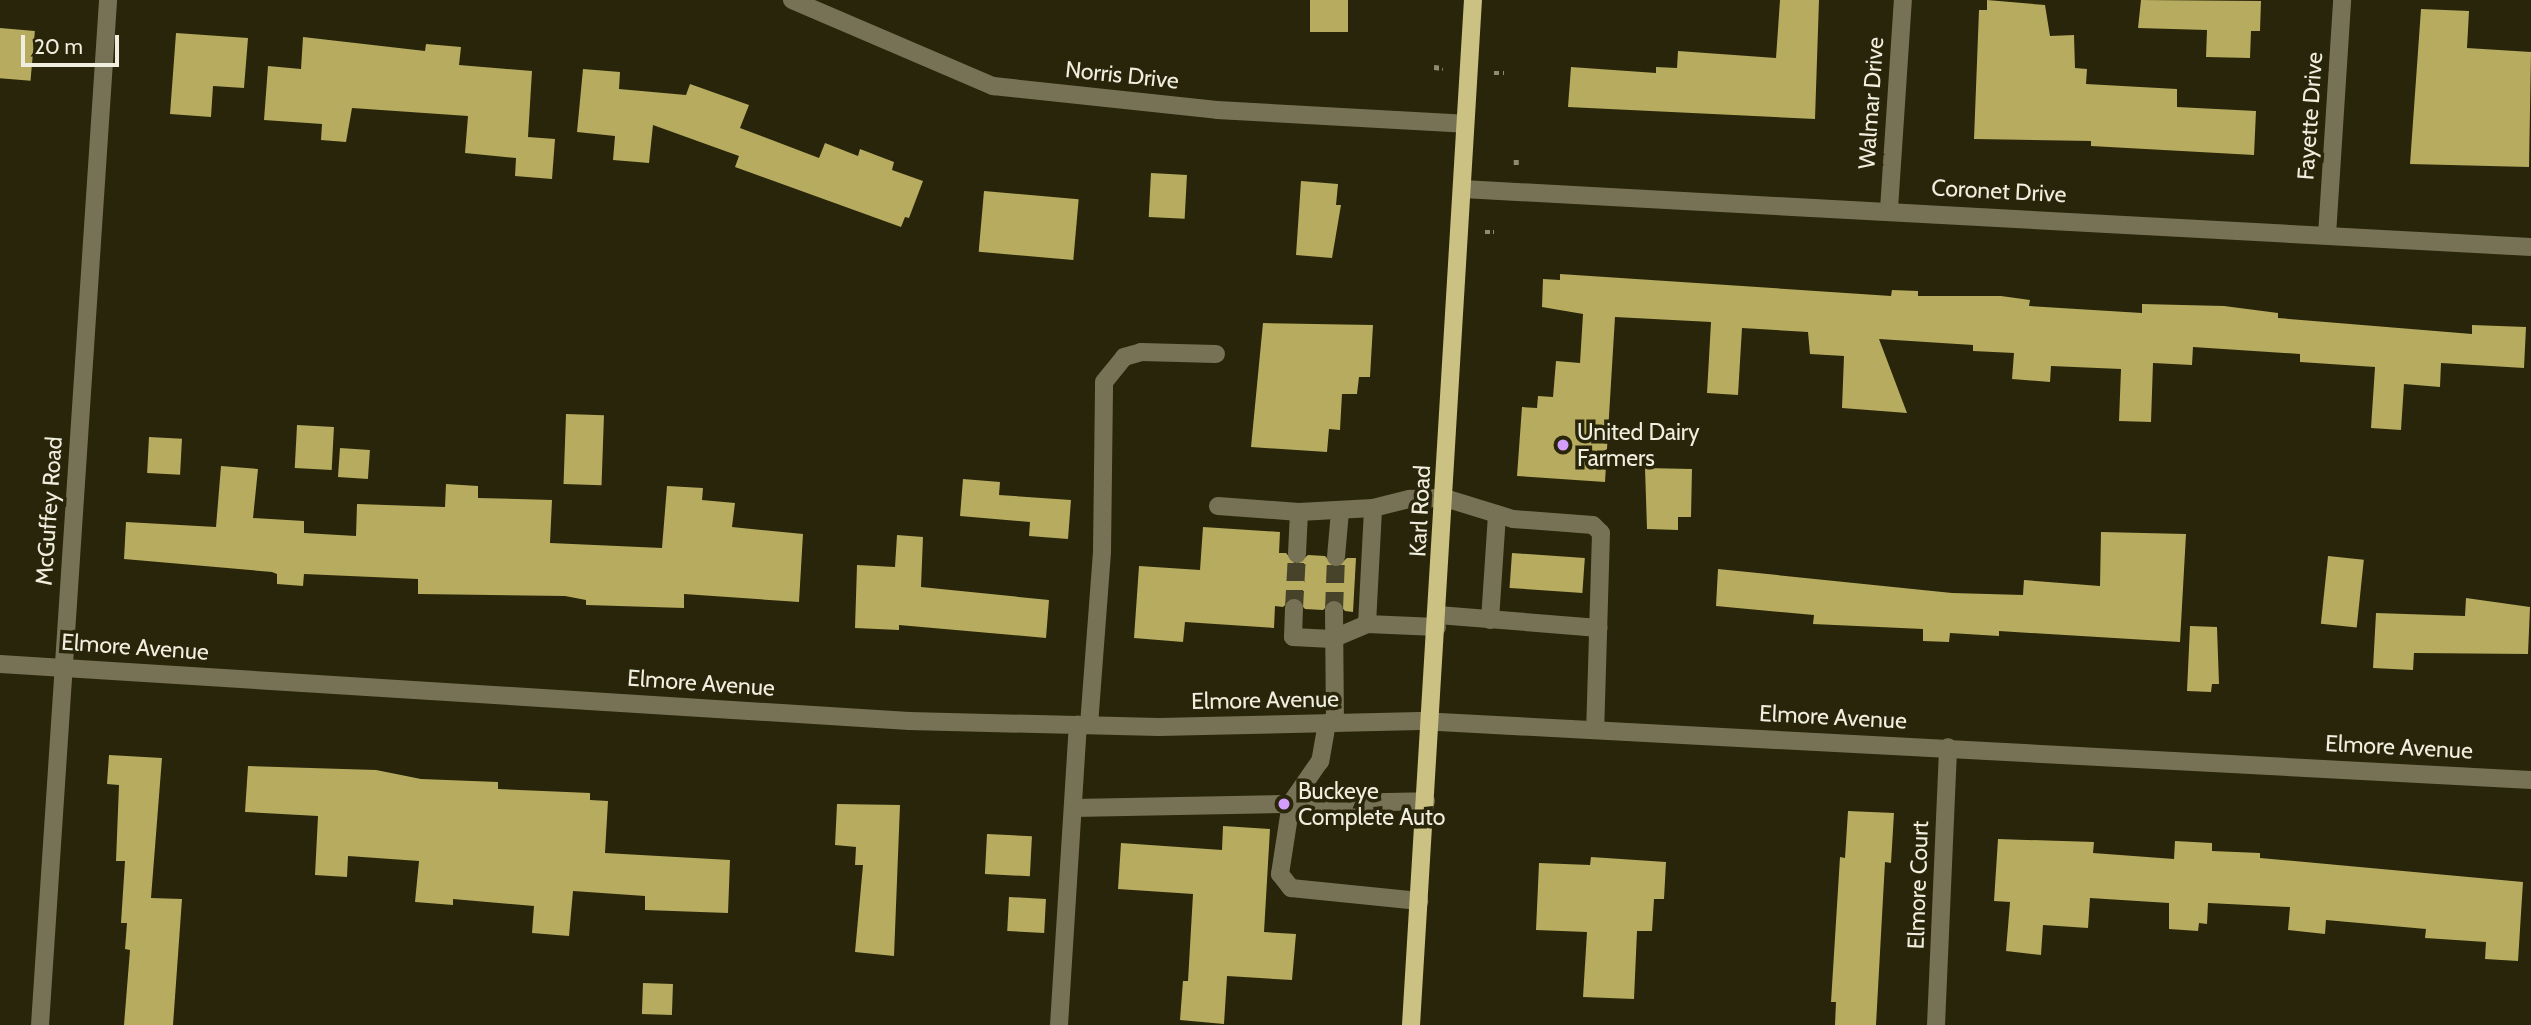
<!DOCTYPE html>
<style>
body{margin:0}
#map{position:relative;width:2531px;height:1025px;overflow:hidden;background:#29250a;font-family:Cabin,sans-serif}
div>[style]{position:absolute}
.building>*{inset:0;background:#b7ab5f;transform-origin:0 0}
.minor-tunnel>*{height:18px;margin-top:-9px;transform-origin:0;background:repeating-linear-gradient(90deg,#47432a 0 18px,transparent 0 27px)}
.path>*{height:4.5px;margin-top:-2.25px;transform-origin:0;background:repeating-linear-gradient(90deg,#8e8b75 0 5px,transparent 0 8.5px)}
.minor>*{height:18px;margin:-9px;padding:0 9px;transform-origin:9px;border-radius:9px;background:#777255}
.major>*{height:18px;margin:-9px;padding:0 9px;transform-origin:9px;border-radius:9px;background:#cbc182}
.dots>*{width:19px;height:19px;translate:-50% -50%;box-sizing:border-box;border:4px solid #29250a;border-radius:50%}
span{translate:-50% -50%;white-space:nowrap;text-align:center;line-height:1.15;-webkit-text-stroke:7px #29250a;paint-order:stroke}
.street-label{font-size:23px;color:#f0eede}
.poi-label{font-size:23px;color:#f0eede}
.left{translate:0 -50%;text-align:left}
.scale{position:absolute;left:21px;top:35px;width:98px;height:32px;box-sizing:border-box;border:4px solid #f0eede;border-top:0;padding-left:9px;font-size:21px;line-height:24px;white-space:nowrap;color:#f0eede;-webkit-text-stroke:5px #29250a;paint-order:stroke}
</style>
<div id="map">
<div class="building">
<i style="left:1310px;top:0;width:38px;height:32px"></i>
<i style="clip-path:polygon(1780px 0,1819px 0,1815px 119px,1568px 107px,1571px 67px,1656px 73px,1656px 67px,1677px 68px,1678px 51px,1776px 58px)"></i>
<i style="clip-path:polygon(1987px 0,2045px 5px,2050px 36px,2074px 35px,2075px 68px,2087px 69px,2086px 84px,2177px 89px,2177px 107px,2256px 111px,2254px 155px,2091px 146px,2091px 141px,1974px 139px,1979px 10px,1987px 10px)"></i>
<i style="clip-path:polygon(2141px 0,2261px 1px,2260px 31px,2251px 31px,2250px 58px,2206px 57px,2207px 30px,2138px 28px)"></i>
<i style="clip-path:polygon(2421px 9px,2469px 11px,2467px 48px,2531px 52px,2529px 167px,2410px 164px)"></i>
<i style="left:0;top:28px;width:35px;height:50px;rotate:5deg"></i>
<i style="clip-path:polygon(176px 33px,248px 38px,244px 88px,213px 86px,211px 117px,170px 114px)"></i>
<i style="clip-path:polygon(303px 37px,425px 51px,426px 44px,461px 47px,459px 65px,532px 71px,528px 137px,555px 139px,552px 179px,515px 176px,516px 158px,465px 153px,468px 116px,352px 108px,346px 142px,321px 140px,322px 124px,264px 120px,268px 66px,301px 69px)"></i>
<i style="clip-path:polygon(583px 69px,620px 72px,619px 89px,686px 95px,690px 84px,749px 105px,740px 128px,819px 158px,825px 143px,858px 156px,860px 149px,894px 162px,892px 170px,923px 181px,909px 218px,905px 217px,901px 227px,735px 167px,739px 156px,653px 125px,649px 163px,613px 160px,615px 136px,577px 132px)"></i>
<i style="left:1151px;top:173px;width:36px;height:44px;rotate:3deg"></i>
<i style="clip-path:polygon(1301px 181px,1338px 184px,1336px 205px,1341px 205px,1332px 258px,1296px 255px)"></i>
<i style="left:984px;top:191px;width:95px;height:61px;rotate:5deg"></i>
<i style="clip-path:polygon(1560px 274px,1891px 296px,1892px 290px,1918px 291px,1918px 296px,2001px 296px,2030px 300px,2029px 306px,2142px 313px,2142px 304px,2224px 306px,2278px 313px,2278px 318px,2472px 334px,2472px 325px,2526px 327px,2524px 368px,2441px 363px,2440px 387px,2404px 384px,2401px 430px,2371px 428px,2375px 367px,2300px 362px,2300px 354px,2193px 347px,2192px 365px,2153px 363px,2151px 422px,2119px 421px,2121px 369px,2051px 366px,2050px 382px,2012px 379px,2014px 353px,1973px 351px,1973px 345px,1879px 339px,1907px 413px,1842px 408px,1844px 356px,1810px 354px,1808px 332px,1742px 328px,1738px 395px,1707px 393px,1711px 322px,1615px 317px,1605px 482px,1517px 476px,1522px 407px,1537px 408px,1538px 396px,1553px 397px,1556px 361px,1580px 363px,1583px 314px,1542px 307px,1543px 279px,1560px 280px)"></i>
<i style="clip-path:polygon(1263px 323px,1373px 325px,1370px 377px,1359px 377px,1357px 394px,1342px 394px,1340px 430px,1329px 429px,1327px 452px,1251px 447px)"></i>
<i style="left:566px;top:414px;width:38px;height:70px;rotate:2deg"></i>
<i style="left:297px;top:425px;width:37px;height:43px;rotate:3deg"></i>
<i style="left:149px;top:437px;width:33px;height:36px;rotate:3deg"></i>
<i style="left:340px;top:448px;width:30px;height:29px;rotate:4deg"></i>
<i style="clip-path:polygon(221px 466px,258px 469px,253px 518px,304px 521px,304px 533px,356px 536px,357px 504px,445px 507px,446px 484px,478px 486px,478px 498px,552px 500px,550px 543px,662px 548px,667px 486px,703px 488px,702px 500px,735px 503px,732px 527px,803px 534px,799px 602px,684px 594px,684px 608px,586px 605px,586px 600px,565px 596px,418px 594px,418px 579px,304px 574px,303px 586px,277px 584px,277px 574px,272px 572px,124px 559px,126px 522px,216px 527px)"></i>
<i style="clip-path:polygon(1645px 468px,1692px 469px,1691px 517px,1678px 517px,1678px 530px,1647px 529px)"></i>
<i style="clip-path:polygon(963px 479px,1000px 482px,999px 495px,1071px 500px,1068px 539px,1029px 536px,1030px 522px,960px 516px)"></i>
<i style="clip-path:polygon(1203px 527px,1280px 532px,1279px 553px,1286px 553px,1296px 565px,1308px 555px,1325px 556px,1336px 568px,1347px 558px,1356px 558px,1353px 612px,1345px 611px,1335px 599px,1323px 610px,1305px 609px,1294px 597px,1283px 607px,1275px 606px,1274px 628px,1185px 622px,1183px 642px,1134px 638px,1139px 566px,1200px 570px)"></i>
<i style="clip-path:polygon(2101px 532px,2186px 534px,2180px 642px,1999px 631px,1999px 636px,1950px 633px,1949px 642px,1923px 641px,1923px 629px,1813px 624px,1814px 615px,1716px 606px,1718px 569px,1952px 593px,2023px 595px,2024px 580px,2100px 586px)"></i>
<i style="clip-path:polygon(897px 535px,923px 537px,921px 587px,1049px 600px,1046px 638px,899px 625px,899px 630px,855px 628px,857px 565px,895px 567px)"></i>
<i style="left:1512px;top:553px;width:73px;height:35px;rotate:4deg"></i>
<i style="left:2328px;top:556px;width:36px;height:68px;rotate:6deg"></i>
<i style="clip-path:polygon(2466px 598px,2530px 607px,2528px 654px,2414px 653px,2413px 670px,2373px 668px,2376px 613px,2465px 616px)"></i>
<i style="clip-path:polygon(2190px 626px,2217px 627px,2219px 684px,2212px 684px,2211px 692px,2187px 691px)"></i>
<i style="clip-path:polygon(109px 755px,162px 758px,151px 898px,182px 899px,173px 1025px,124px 1025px,130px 950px,125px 949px,127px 923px,121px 923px,125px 861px,116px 861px,119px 785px,107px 784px)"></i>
<i style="clip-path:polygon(248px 766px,376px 770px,421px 779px,498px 782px,498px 789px,590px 793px,590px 800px,608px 801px,605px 853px,730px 860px,728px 913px,645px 910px,645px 896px,573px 891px,569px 936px,532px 933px,534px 906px,453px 899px,453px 905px,415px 902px,419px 861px,348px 856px,347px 877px,315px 875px,318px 816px,245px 812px)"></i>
<i style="clip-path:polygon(837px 804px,900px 805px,894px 956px,855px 952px,863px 865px,855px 865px,856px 847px,835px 845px)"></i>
<i style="clip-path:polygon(1848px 811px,1894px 813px,1891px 863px,1885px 862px,1876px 1025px,1835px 1025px,1836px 1002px,1831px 1002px,1840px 857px,1845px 858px)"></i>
<i style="clip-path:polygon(1223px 826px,1270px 829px,1264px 932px,1296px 934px,1292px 980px,1227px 976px,1224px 1024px,1180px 1020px,1183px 981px,1188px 981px,1193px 894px,1118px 889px,1121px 843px,1222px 850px)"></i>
<i style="left:987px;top:834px;width:45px;height:40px;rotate:3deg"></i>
<i style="clip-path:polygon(1998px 839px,2094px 842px,2093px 853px,2174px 859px,2175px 841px,2212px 843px,2212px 851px,2260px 853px,2260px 858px,2523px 882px,2518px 961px,2485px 959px,2486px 942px,2425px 938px,2426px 929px,2326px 920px,2325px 934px,2288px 930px,2290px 907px,2208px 903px,2207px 924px,2199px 923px,2198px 931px,2169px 929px,2169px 903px,2090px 898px,2088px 928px,2043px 925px,2041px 955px,2006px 951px,2010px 902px,1994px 901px)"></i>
<i style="clip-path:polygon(1591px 857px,1666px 862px,1664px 899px,1654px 899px,1652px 931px,1637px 931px,1634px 999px,1583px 997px,1587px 932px,1536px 930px,1539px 863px,1590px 865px)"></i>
<i style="left:1009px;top:897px;width:37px;height:34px;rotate:3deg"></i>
<i style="left:643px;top:983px;width:30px;height:31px;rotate:2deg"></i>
</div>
<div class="minor-tunnel">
<i style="left:1294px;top:608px;width:54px;rotate:-86.8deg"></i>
<i style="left:1334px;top:610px;width:53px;rotate:-87.8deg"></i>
</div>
<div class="path">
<i style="left:1434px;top:67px;width:9px;rotate:6deg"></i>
<i style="left:1494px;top:73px;width:10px"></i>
<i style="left:1516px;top:165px;width:8px;rotate:-90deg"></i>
<i style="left:1485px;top:232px;width:9px"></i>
</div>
<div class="minor">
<i style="left:792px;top:0;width:219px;rotate:23.2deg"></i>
<i style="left:993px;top:86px;width:225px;rotate:6.1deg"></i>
<i style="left:1217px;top:110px;width:248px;rotate:3.2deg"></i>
<i style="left:1463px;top:189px;width:1070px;rotate:3.11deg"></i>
<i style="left:1889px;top:209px;width:209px;rotate:-86.2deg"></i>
<i style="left:2327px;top:235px;width:235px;rotate:-86.3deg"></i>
<i style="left:1218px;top:506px;width:81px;rotate:4.2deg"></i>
<i style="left:1297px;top:554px;width:42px;rotate:-87.3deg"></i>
<i style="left:1299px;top:512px;width:74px;rotate:-3.1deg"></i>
<i style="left:1373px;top:508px;width:38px;rotate:-14deg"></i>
<i style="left:1410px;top:499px;width:35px;rotate:-2deg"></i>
<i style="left:1445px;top:498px;width:71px;rotate:17.2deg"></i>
<i style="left:1513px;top:519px;width:80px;rotate:4.3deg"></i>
<i style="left:1593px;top:525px;width:11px;rotate:45deg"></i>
<i style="left:1601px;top:533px;width:197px;rotate:91.7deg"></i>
<i style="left:1336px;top:557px;width:46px;rotate:-85deg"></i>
<i style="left:1294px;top:608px;width:29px;rotate:92deg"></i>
<i style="left:1293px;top:637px;width:39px;rotate:3deg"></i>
<i style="left:1332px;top:639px;width:38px;rotate:-23deg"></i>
<i style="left:1367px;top:624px;width:116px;rotate:-87deg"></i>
<i style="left:1334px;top:610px;width:113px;rotate:89.5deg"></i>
<i style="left:1438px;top:615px;width:161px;rotate:4.6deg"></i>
<i style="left:1490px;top:620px;width:106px;rotate:-86.2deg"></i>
<i style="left:1367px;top:624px;width:70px;rotate:2.5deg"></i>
<i style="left:0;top:664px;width:911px;rotate:3.59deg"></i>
<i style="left:909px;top:721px;width:250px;rotate:1.4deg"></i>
<i style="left:1159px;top:727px;width:261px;rotate:-1.3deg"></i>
<i style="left:1420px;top:721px;width:1113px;rotate:3.04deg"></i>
<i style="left:1327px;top:723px;width:39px;rotate:100deg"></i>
<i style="left:1320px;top:761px;width:51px;rotate:124.6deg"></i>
<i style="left:1291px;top:803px;width:72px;rotate:98.8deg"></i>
<i style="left:1280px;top:874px;width:18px;rotate:52deg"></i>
<i style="left:1291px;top:888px;width:129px;rotate:5.8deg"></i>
<i style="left:1089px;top:725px;width:173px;rotate:-85.7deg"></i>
<i style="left:1102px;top:552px;width:170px;rotate:-89.3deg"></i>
<i style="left:1104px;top:382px;width:32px;rotate:-51deg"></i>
<i style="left:1124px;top:357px;width:18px;rotate:-16deg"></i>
<i style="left:1141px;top:352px;width:75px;rotate:1.5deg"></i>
<i style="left:1073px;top:808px;width:353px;rotate:-1.1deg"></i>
<i style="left:40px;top:1025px;width:1027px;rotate:-86.2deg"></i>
<i style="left:1059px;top:1025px;width:301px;rotate:-86.4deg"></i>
<i style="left:1936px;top:1025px;width:278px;rotate:-87.5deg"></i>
</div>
<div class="major">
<i style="left:1411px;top:1025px;width:1027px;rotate:-86.54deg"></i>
</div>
<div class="dots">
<i style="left:1563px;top:445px;background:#d49cfb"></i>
<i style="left:1284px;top:804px;background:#d49cfb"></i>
</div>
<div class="street-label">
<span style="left:1122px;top:75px;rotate:6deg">Norris Drive</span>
<span style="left:1871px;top:103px;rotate:-86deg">Walmar Drive</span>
<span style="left:2310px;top:116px;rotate:-86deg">Fayette Drive</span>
<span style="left:1999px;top:191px;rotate:3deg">Coronet Drive</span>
<span style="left:49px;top:511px;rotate:-86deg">McGuffey Road</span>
<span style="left:1420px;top:511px;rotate:-87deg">Karl Road</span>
<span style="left:135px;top:647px;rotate:4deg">Elmore Avenue</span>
<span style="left:701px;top:683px;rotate:4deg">Elmore Avenue</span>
<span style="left:1265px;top:700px;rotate:-1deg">Elmore Avenue</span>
<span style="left:1833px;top:717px;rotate:3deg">Elmore Avenue</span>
<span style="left:2399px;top:747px;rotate:3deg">Elmore Avenue</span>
<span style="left:1918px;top:885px;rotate:-88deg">Elmore Court</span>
</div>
<div class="poi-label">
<span class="left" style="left:1577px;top:445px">United Dairy<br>Farmers</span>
<span class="left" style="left:1298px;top:804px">Buckeye<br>Complete Auto</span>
</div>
<div class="scale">20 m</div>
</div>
